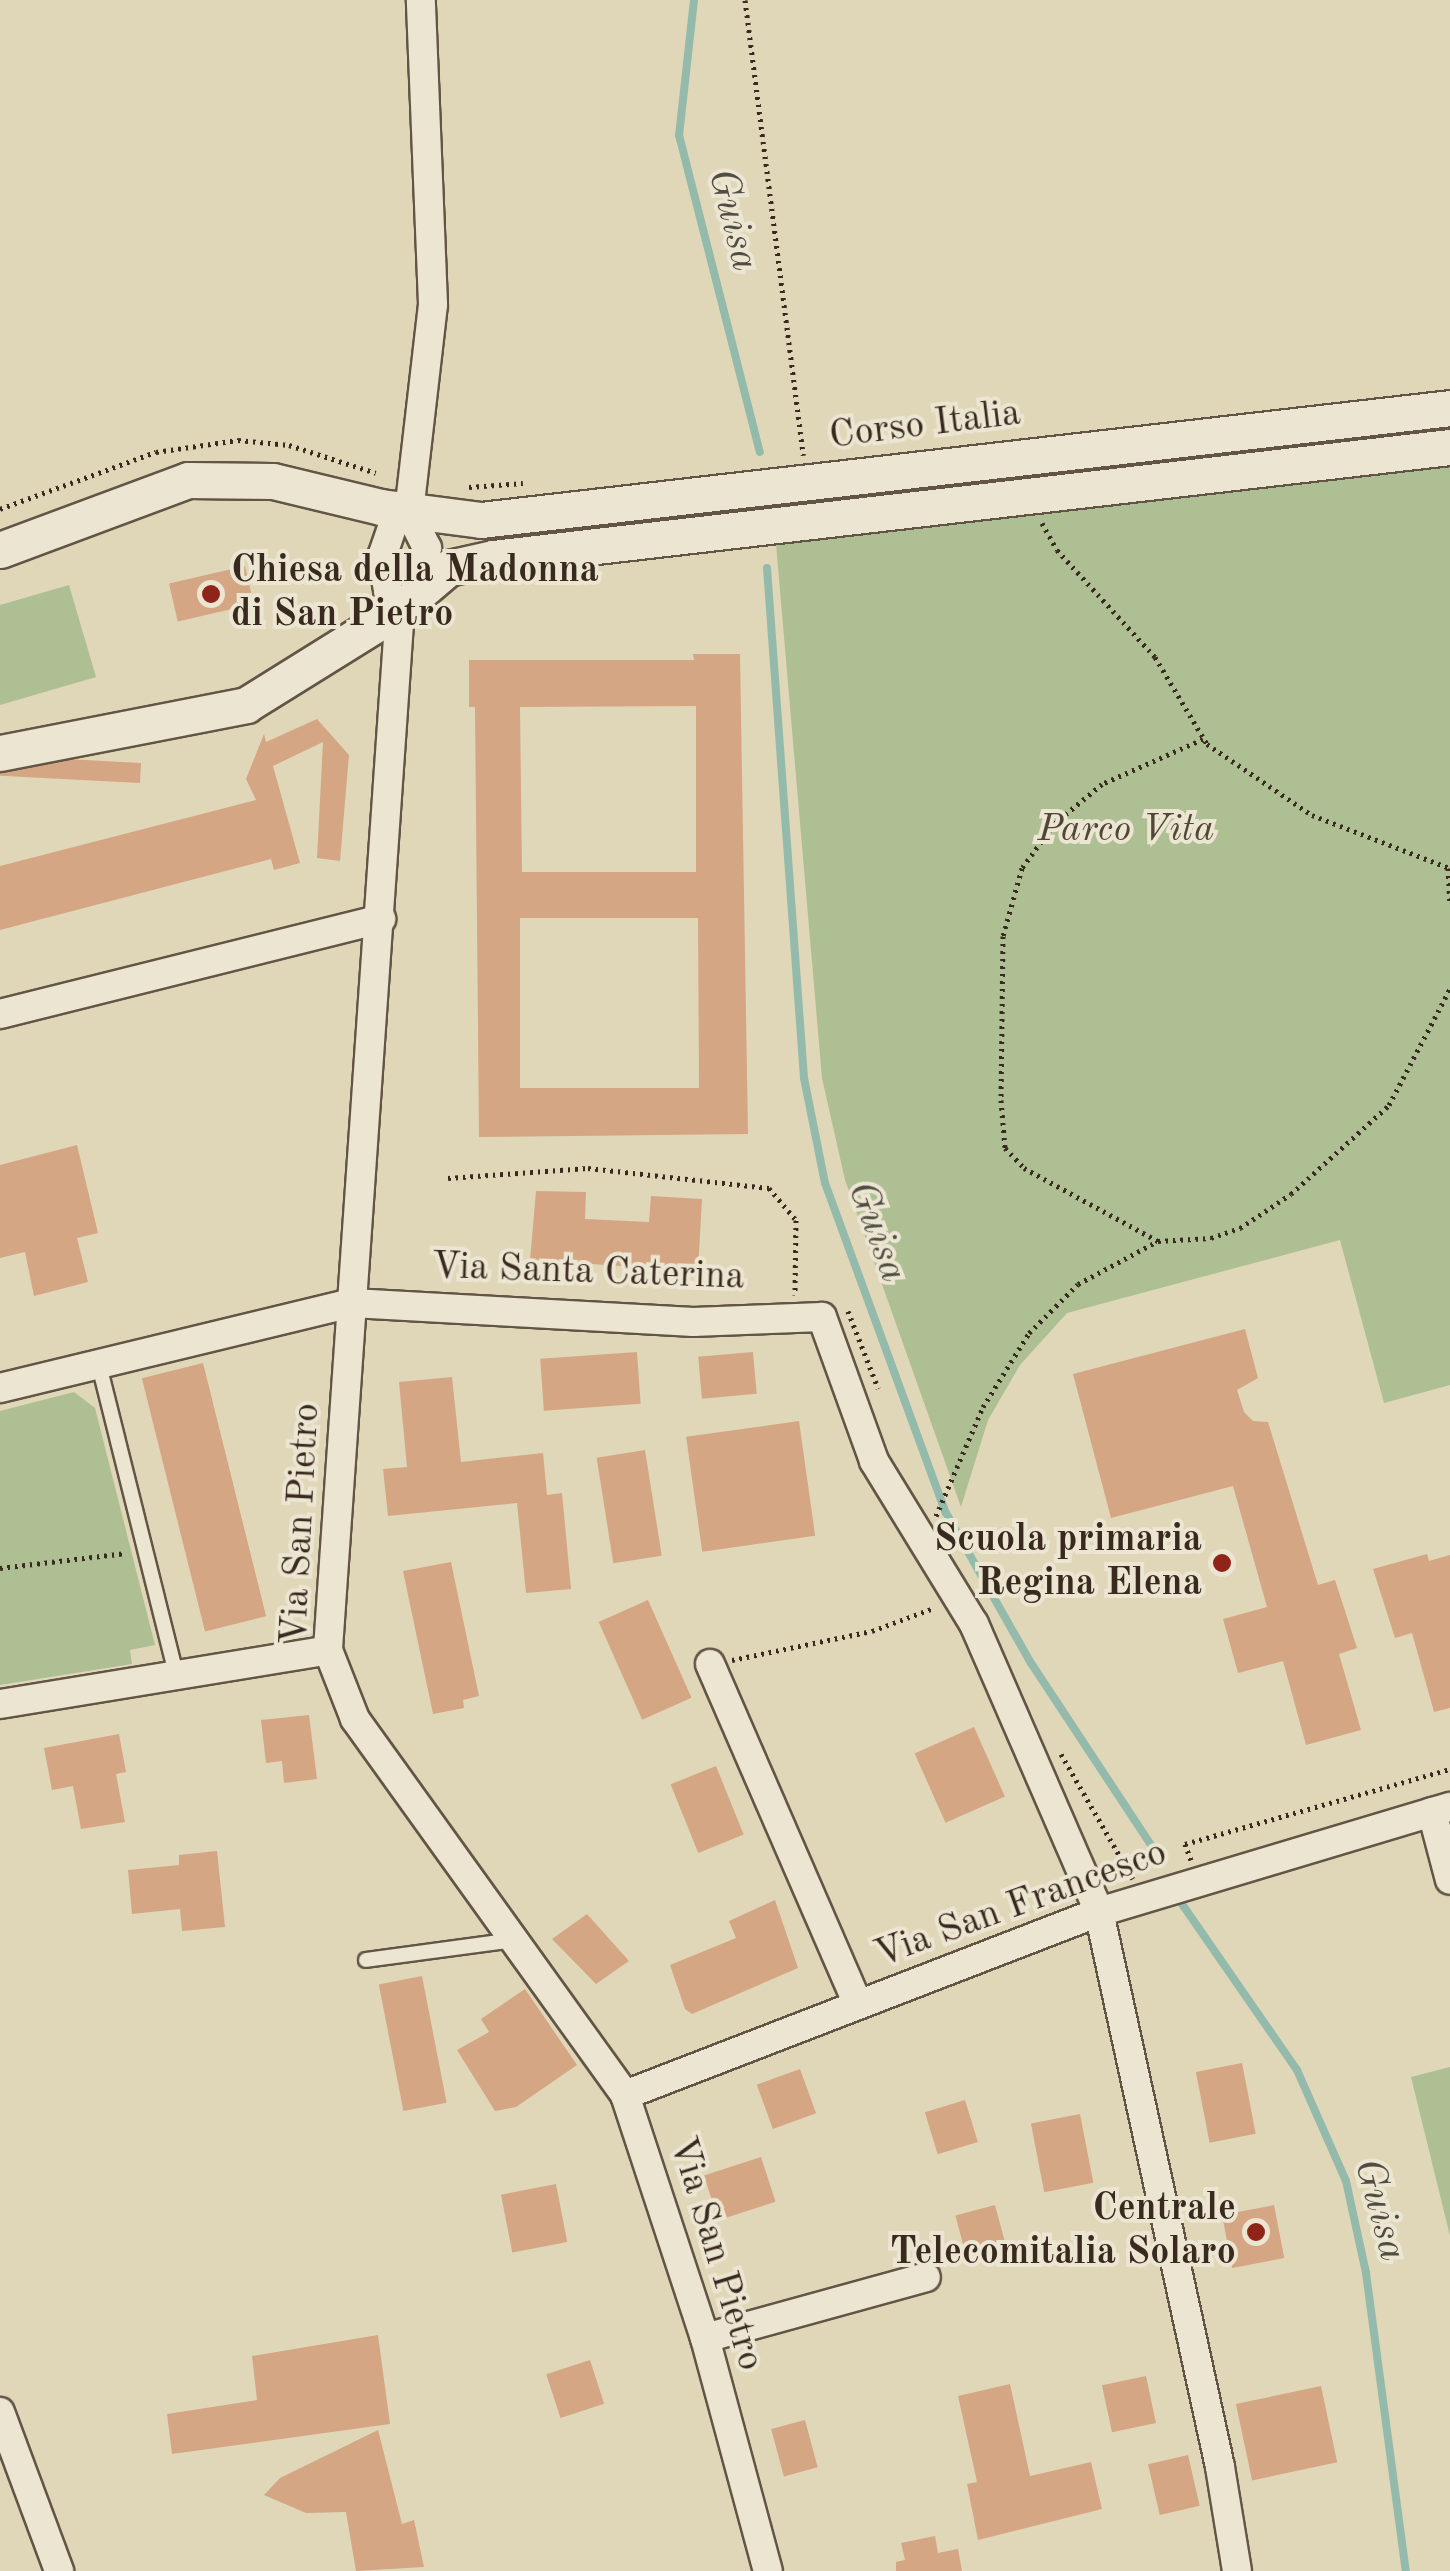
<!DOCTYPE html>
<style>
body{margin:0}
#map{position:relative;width:1450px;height:2571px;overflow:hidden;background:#e0d7b8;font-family:"Old Standard TT",serif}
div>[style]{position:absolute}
.green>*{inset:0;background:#adbf93}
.stream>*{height:8px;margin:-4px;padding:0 4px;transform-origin:4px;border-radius:4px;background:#94baac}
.building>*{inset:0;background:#d4a684;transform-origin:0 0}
.path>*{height:5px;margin-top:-2.5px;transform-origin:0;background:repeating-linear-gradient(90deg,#392a1f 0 2.5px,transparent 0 7.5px)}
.roads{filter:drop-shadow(2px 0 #635545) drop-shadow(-2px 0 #635545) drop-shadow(0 2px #635545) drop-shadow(0 -2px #635545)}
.service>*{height:14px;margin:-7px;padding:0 7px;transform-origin:7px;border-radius:7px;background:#ebe5d1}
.minor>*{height:28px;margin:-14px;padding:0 14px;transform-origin:14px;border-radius:14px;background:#ebe5d1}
.tertiary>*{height:35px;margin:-17.5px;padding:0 17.5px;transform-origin:17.5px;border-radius:17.5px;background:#ebe5d1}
.dots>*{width:28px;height:28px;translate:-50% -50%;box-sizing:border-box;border:5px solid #ebe5d1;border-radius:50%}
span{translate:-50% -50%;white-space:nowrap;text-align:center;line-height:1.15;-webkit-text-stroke:8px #ebe5d1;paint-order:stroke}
.street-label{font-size:38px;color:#392a1f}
.poi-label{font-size:38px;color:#392a1f;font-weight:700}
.left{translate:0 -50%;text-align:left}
.right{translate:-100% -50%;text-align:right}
.park-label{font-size:38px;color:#504836;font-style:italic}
.water-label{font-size:40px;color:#504e42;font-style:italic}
</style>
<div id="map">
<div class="green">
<i style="clip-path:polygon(1450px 467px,1450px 1385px,1384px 1403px,1340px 1240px,1067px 1313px,1020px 1365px,988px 1420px,961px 1507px,845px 1180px,822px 1078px,776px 544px)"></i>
<i style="clip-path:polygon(69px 585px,96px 677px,0 705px,0 605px)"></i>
<i style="clip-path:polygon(74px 1392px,95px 1408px,155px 1645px,130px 1650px,132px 1664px,0 1685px,0 1411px)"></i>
<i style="clip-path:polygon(1450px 2067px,1450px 2236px,1411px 2077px)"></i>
</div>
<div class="stream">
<i style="left:694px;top:0;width:136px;rotate:96.3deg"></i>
<i style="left:679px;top:135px;width:327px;rotate:75.7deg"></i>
<i style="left:767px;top:568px;width:511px;rotate:85.85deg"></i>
<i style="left:804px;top:1078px;width:107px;rotate:78.7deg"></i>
<i style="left:825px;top:1183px;width:351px;rotate:69.9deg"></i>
<i style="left:946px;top:1513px;width:172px;rotate:60.5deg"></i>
<i style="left:1031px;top:1663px;width:222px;rotate:56.6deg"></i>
<i style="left:1182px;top:1904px;width:202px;rotate:55.3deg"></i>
<i style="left:1297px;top:2070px;width:121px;rotate:66.2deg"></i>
<i style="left:1346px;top:2181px;width:94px;rotate:77.7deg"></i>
<i style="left:1366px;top:2273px;width:301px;rotate:82.4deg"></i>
</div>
<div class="building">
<i style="left:245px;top:566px;width:39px;height:78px;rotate:77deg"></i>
<i style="clip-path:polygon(evenodd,693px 654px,740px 654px,748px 1134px,479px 1137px,475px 707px,469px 707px,469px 660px,694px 660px,693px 654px,696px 706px,696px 872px,522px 872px,520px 707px,696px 706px,693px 654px,520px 918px,698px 918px,699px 1088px,520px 1088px,520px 918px)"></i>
<i style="clip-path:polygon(317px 719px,349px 755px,340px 861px,317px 858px,323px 742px,273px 766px,300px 863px,274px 870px,271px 859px,0 930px,0 866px,256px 800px,246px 779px,264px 734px,266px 742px)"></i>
<i style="left:141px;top:763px;width:20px;height:143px;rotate:93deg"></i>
<i style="clip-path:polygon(77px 1145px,98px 1233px,77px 1238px,88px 1282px,34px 1296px,25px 1252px,0 1258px,0 1165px)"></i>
<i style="clip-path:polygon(536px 1191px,586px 1192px,585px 1219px,649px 1222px,651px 1196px,702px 1199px,698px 1271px,530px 1260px)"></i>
<i style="clip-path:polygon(1245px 1329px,1258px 1378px,1237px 1390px,1244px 1412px,1253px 1421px,1268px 1422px,1318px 1585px,1335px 1580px,1357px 1648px,1339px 1654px,1361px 1730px,1306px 1745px,1283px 1661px,1238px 1673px,1223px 1619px,1267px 1607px,1233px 1486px,1111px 1518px,1073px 1374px)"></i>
<i style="left:637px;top:1352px;width:52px;height:97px;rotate:86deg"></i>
<i style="left:753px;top:1352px;width:42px;height:55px;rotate:85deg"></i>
<i style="left:203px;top:1363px;width:261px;height:63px;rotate:76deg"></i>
<i style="clip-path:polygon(452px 1377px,461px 1462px,543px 1453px,547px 1495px,562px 1493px,571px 1589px,526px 1593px,517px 1503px,388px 1516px,383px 1469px,407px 1467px,399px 1382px)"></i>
<i style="left:799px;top:1421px;width:116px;height:114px;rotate:82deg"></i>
<i style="left:645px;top:1450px;width:107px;height:49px;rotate:81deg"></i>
<i style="clip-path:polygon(1427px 1554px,1429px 1561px,1450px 1555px,1450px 1708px,1434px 1712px,1412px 1633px,1395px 1638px,1373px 1569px)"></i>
<i style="clip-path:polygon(451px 1562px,479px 1696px,463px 1700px,464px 1708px,433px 1714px,403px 1571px)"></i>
<i style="left:648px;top:1600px;width:107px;height:54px;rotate:66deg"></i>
<i style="clip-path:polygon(309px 1715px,317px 1779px,284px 1783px,282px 1761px,266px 1763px,261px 1720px)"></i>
<i style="left:974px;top:1727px;width:76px;height:65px;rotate:66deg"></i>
<i style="clip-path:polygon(119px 1734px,126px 1772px,116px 1774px,125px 1822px,81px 1829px,73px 1786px,52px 1790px,44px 1748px)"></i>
<i style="left:716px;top:1766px;width:74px;height:49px;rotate:68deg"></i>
<i style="clip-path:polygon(217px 1851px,225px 1927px,182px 1931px,180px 1909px,132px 1914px,128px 1870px,179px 1865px,179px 1855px)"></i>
<i style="clip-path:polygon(775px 1900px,798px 1968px,692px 2014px,685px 2009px,670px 1965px,736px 1938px,729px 1921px)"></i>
<i style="clip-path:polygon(587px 1914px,629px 1961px,596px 1984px,552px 1939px)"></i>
<i style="left:422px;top:1976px;width:129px;height:44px;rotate:79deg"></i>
<i style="clip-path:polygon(525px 1989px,577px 2065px,516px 2107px,495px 2111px,457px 2050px,489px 2032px,481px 2019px)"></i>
<i style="left:1242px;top:2063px;width:72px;height:47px;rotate:79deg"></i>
<i style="left:800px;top:2069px;width:47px;height:46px;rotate:70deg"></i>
<i style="left:965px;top:2100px;width:44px;height:42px;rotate:73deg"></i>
<i style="left:1080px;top:2114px;width:70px;height:50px;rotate:79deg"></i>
<i style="left:761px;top:2157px;width:47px;height:60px;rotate:72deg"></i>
<i style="left:556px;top:2184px;width:59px;height:56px;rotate:79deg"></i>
<i style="left:995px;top:2205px;width:42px;height:41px;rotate:75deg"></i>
<i style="left:1274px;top:2205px;width:54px;height:53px;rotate:79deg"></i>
<i style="clip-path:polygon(378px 2335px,390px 2424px,172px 2454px,167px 2414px,257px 2400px,252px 2356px)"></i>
<i style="left:590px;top:2360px;width:46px;height:46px;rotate:72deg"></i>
<i style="left:1146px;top:2376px;width:48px;height:45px;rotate:78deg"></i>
<i style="clip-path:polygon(1010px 2384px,1030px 2476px,1091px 2462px,1102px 2509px,978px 2540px,967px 2484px,977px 2482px,958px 2396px)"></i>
<i style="left:1321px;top:2386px;width:78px;height:87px;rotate:78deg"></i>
<i style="left:805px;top:2420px;width:49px;height:35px;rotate:75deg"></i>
<i style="clip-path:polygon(378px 2430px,402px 2524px,414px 2520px,424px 2567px,356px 2571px,346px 2512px,306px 2513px,264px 2495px,280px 2478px)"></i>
<i style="left:1188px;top:2455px;width:52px;height:41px;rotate:77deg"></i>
<i style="clip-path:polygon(935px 2536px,938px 2553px,958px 2549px,962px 2571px,896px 2571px,896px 2562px,905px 2560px,901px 2543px)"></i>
</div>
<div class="path">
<i style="left:745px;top:0;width:459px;rotate:82.7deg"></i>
<i style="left:469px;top:487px;width:54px;rotate:-4.2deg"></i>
<i style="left:0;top:509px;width:166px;rotate:-20.1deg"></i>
<i style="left:156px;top:452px;width:83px;rotate:-8.3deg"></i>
<i style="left:238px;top:440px;width:51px;rotate:5.6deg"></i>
<i style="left:289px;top:445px;width:91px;rotate:17.8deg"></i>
<i style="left:1042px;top:523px;width:31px;rotate:61deg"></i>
<i style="left:1057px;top:550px;width:145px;rotate:47.5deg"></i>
<i style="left:1155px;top:657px;width:101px;rotate:59.1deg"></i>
<i style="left:1207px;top:744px;width:127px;rotate:34.1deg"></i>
<i style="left:1312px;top:815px;width:147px;rotate:21.1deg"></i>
<i style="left:1203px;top:739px;width:111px;rotate:156deg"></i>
<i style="left:1102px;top:784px;width:61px;rotate:140.3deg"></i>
<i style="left:1055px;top:823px;width:56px;rotate:126.3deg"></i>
<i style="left:1022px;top:868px;width:71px;rotate:105.6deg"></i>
<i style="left:1003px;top:936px;width:164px;rotate:90.7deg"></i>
<i style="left:1001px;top:1100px;width:48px;rotate:85.2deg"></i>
<i style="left:1005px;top:1148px;width:28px;rotate:46deg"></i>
<i style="left:1024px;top:1168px;width:153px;rotate:28.6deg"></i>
<i style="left:1158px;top:1241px;width:53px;rotate:-3.2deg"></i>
<i style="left:1211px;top:1238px;width:31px;rotate:-19deg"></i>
<i style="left:1240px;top:1228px;width:61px;rotate:-33.7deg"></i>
<i style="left:1291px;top:1194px;width:132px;rotate:-42.2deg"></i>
<i style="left:1389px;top:1105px;width:131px;rotate:-62.3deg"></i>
<i style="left:1448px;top:868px;width:35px;rotate:87deg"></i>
<i style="left:448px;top:1178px;width:140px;rotate:-4.1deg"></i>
<i style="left:588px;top:1168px;width:182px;rotate:6.3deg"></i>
<i style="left:769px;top:1188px;width:42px;rotate:49.8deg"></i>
<i style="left:796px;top:1220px;width:75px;rotate:90.8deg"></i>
<i style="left:848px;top:1311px;width:83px;rotate:68.7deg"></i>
<i style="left:936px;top:1516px;width:119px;rotate:-66.7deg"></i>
<i style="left:983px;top:1407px;width:87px;rotate:-58.1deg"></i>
<i style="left:1029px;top:1333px;width:69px;rotate:-45deg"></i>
<i style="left:1078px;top:1284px;width:91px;rotate:-28.3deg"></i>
<i style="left:0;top:1568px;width:127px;rotate:-6.8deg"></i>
<i style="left:732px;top:1660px;width:143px;rotate:-11.7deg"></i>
<i style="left:872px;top:1631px;width:66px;rotate:-20.4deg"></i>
<i style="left:1061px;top:1754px;width:144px;rotate:60.1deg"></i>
<i style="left:1191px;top:1860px;width:17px;rotate:-111deg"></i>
<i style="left:1185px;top:1844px;width:275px;rotate:-15.8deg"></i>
</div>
<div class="roads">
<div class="service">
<i style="left:99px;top:1365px;width:317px;rotate:76deg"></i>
<i style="left:366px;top:1960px;width:148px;rotate:-7.7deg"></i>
</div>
<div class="minor">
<i style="left:409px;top:512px;width:16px;rotate:153deg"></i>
<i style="left:395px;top:519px;width:39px;rotate:109deg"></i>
<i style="left:382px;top:556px;width:36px;rotate:80deg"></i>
<i style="left:388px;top:591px;width:22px;rotate:56deg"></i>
<i style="left:400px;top:609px;width:1043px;rotate:93.96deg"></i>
<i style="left:328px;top:1650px;width:74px;rotate:68.6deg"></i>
<i style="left:355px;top:1719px;width:463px;rotate:54.3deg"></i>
<i style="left:625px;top:2095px;width:256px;rotate:71.8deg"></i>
<i style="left:705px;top:2338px;width:241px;rotate:74.9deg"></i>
<i style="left:409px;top:512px;width:209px;rotate:-83.4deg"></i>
<i style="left:433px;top:304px;width:304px;rotate:-92.3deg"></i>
<i style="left:409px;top:512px;width:40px;rotate:63.4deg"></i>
<i style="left:427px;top:548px;width:45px;rotate:104deg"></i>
<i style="left:0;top:1014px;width:393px;rotate:-14deg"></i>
<i style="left:0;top:1388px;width:362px;rotate:-13.6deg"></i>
<i style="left:352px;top:1303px;width:342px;rotate:3.2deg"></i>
<i style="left:693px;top:1322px;width:129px;rotate:-2.2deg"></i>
<i style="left:822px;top:1317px;width:153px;rotate:70.1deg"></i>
<i style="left:874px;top:1461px;width:191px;rotate:58.5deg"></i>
<i style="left:974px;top:1624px;width:314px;rotate:66.5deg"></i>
<i style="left:1099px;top:1912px;width:568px;rotate:77.7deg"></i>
<i style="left:1220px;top:2467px;width:105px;rotate:80.7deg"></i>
<i style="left:710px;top:1664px;width:371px;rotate:66.5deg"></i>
<i style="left:0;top:1704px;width:332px;rotate:-9.3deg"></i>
<i style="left:1432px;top:1812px;width:70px;rotate:75.2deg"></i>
<i style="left:625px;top:2095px;width:508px;rotate:-21.11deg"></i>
<i style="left:1099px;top:1912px;width:366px;rotate:-16.7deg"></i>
<i style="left:705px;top:2338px;width:229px;rotate:-15.4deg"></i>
<i style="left:0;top:2412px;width:170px;rotate:69.6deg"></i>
</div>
<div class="tertiary">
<i style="left:0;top:550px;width:201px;rotate:-20.4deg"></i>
<i style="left:188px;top:480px;width:85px;rotate:0.7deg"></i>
<i style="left:273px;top:481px;width:111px;rotate:13.5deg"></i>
<i style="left:381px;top:507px;width:101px;rotate:7.4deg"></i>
<i style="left:481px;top:520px;width:975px;rotate:-6.59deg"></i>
<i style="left:0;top:753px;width:251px;rotate:-11deg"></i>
<i style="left:246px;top:705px;width:181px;rotate:-31.9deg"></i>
<i style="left:400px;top:609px;width:63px;rotate:-40.5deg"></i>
<i style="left:448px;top:568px;width:46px;rotate:-12.5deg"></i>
<i style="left:493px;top:558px;width:963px;rotate:-6.62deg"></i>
</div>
</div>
<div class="dots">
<i style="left:211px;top:594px;background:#8f2418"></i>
<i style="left:1222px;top:1563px;background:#8f2418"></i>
<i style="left:1256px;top:2232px;background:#8f2418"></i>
</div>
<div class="street-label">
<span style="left:925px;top:426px;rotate:-7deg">Corso Italia</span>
<span style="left:588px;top:1273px;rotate:2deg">Via Santa Caterina</span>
<span style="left:302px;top:1524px;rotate:-87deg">Via San Pietro</span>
<span style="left:1021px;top:1905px;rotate:-20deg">Via San Francesco</span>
<span style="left:715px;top:2254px;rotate:73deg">Via San Pietro</span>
</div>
<div class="poi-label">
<span class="left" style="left:231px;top:594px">Chiesa della Madonna<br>di San Pietro</span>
<span class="right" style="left:1202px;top:1563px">Scuola primaria<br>Regina Elena</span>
<span class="right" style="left:1236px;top:2232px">Centrale<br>Telecomitalia Solaro</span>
</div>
<div class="park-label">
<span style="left:1126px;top:831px">Parco Vita</span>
</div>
<div class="water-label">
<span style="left:732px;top:220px;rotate:76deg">Guisa</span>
<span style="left:876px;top:1232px;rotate:70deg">Guisa</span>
<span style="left:1379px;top:2210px;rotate:75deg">Guisa</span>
</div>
</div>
